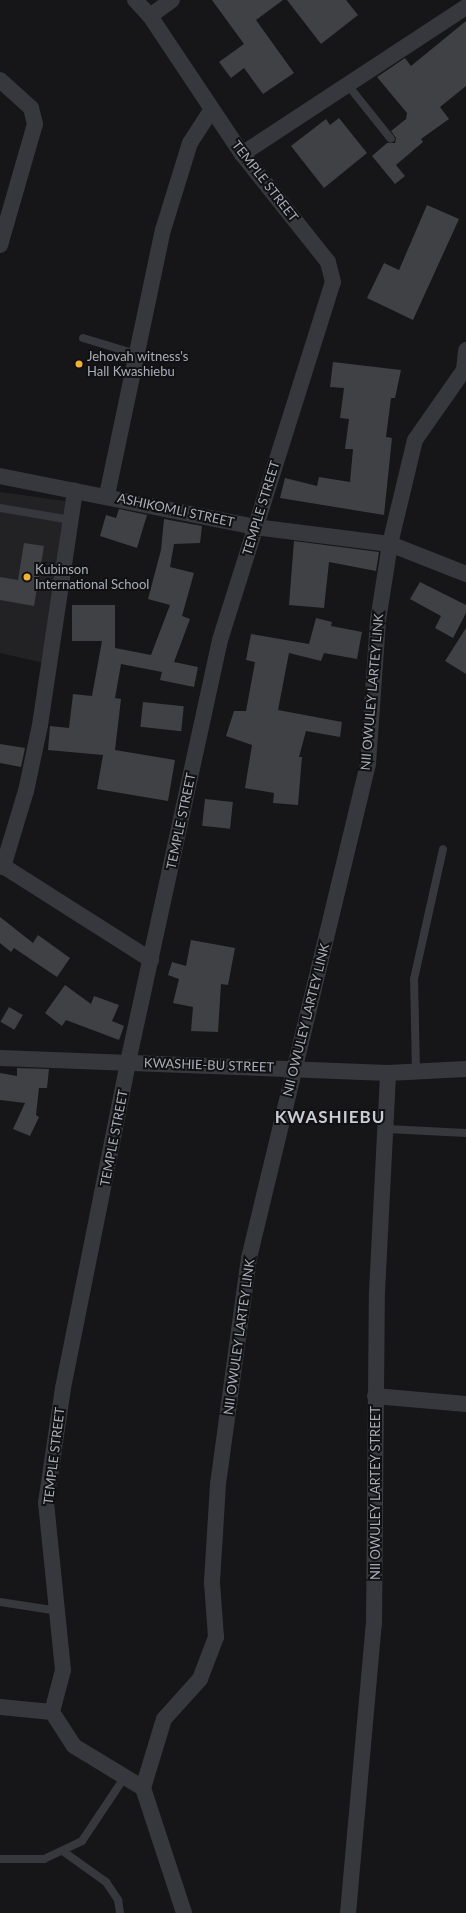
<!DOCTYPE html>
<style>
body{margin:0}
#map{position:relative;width:466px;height:1913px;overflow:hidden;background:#161618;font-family:Lato,sans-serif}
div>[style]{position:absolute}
.built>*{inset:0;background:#222225}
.building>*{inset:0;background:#404145;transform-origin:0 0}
.lane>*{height:8px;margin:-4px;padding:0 4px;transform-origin:4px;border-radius:4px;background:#37383d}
.street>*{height:16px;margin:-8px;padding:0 8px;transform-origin:8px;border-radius:8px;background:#37383d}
.dots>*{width:11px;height:11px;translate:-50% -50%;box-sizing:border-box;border:2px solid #111113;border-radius:50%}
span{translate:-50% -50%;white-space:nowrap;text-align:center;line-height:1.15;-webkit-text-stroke:4px #111113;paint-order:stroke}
.street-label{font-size:13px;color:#a8adb8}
.poi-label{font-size:13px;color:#a8adb8}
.left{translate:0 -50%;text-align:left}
.district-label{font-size:17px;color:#c9ccd4;font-weight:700;letter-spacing:1px}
</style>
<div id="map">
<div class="built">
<i style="clip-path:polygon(0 492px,65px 501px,44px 663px,0 653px)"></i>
</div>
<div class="building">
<i style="clip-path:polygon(212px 0,283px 0,256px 20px,294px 73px,263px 94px,244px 68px,231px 78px,219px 62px,244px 44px)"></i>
<i style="clip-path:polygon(287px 0,346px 0,358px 15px,321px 44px)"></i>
<i style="clip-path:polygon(466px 21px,466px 86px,440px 107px,449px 119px,421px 139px,423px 142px,396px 165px,405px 176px,395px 184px,372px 156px,387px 143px,395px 143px,396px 138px,391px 131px,406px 119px,407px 113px,377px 77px,405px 58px,411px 66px)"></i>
<i style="clip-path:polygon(339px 118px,367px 153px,324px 188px,291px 146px,326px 119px,330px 125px)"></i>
<i style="clip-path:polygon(427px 205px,459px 219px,413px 320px,367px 298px,384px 263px,399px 270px)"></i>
<i style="clip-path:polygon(333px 362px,401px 370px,395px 398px,391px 398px,386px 437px,392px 438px,384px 515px,280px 498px,285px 478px,317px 486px,319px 477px,350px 482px,353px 449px,345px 449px,349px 419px,340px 418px,344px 388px,330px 387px)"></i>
<i style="clip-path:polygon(119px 509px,147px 515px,137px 548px,100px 536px,106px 515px,116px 518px)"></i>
<i style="clip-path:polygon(164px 519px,202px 526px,200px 543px,174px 544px,170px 567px,194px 573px,182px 616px,190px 619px,174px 662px,198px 667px,194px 687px,160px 680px,162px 672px,121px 664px,115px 698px,121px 699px,115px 750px,175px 760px,168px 801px,97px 789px,103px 755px,48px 750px,50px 726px,69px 728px,73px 694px,92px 696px,102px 641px,72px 641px,72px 605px,115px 605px,115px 648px,151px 655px,170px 605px,148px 599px,161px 550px)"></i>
<i style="clip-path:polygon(294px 541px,379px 552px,376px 571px,329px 562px,324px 608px,289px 605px)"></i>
<i style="clip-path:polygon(24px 543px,44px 546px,34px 606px,0 600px,0 577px,18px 580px)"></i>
<i style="clip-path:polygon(420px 582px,466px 605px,466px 613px,453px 638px,435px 628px,441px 616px,410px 599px)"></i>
<i style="clip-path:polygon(316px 618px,332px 622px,331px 626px,362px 632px,357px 659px,324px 653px,321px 661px,289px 653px,278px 710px,342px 722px,340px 737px,306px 731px,299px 757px,302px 757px,298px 805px,273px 803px,274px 793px,245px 788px,252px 745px,226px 736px,234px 711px,246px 711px,255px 662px,246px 660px,251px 634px,309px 644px)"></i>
<i style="clip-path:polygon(466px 628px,466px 674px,445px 661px)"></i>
<i style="left:143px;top:702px;width:41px;height:25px;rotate:6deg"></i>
<i style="clip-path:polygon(0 744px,25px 748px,21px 767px,0 763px)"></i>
<i style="left:205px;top:799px;width:28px;height:27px;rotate:6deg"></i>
<i style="clip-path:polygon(0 917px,33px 943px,38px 935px,70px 958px,57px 977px,14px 948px,11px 952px,0 943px)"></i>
<i style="clip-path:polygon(191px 940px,235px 948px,228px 985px,221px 984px,218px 1032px,191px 1031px,193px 1007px,173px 1003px,179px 979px,168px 975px,172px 962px,186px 966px)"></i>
<i style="clip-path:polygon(65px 985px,91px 1004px,94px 996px,119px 1005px,112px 1021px,124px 1026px,119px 1040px,66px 1020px,62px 1026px,45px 1013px)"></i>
<i style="left:9px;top:1007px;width:16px;height:17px;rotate:30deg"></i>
<i style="clip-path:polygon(17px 1068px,49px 1069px,47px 1088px,39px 1088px,36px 1115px,39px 1117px,30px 1136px,13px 1129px,25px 1103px,0 1100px,0 1073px,17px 1076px)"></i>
</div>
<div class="lane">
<i style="left:347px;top:84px;width:70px;rotate:51.3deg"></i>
<i style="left:83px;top:338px;width:59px;rotate:16.9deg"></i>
<i style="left:0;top:508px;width:72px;rotate:9.6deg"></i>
<i style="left:416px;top:1072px;width:93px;rotate:-91.2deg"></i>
<i style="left:414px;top:979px;width:133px;rotate:-77.4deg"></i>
<i style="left:387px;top:1129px;width:79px;rotate:2.9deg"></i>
<i style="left:0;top:1602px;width:59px;rotate:8.8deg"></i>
<i style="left:64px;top:1852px;width:52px;rotate:35.5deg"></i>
<i style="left:106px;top:1882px;width:22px;rotate:56deg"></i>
<i style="left:118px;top:1900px;width:13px;rotate:81deg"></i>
<i style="left:0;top:1859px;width:44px"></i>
<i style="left:44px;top:1859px;width:42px;rotate:-25.3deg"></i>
<i style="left:82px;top:1841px;width:76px;rotate:-56.3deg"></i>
</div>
<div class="street">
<i style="left:150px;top:16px;width:27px;rotate:-36deg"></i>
<i style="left:0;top:80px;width:42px;rotate:42.1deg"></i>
<i style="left:31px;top:108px;width:16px;rotate:76deg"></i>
<i style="left:35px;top:124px;width:126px;rotate:106.1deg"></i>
<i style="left:242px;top:154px;width:268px;rotate:-33.3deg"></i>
<i style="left:464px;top:370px;width:20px;rotate:-84deg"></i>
<i style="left:0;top:476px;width:260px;rotate:11.3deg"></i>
<i style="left:255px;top:527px;width:136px;rotate:7.2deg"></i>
<i style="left:390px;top:544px;width:82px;rotate:21.5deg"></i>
<i style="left:107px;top:495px;width:271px;rotate:-78.1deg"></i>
<i style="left:163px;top:230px;width:91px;rotate:-72.8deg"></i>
<i style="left:190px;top:143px;width:40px;rotate:-57.1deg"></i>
<i style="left:0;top:864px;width:179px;rotate:32.4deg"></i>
<i style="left:3px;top:867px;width:79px;rotate:-73.2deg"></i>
<i style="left:26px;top:791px;width:67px;rotate:-78deg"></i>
<i style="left:40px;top:725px;width:237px;rotate:-81.5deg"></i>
<i style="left:0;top:1058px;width:388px;rotate:2.2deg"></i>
<i style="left:388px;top:1073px;width:78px;rotate:-2.9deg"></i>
<i style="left:375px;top:1396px;width:91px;rotate:5deg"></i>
<i style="left:0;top:1707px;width:52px;rotate:5.5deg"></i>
<i style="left:52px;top:1712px;width:40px;rotate:57.1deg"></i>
<i style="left:74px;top:1746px;width:81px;rotate:31.3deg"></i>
<i style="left:143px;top:1788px;width:132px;rotate:71.8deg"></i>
<i style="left:52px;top:1712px;width:43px;rotate:-75.3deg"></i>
<i style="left:63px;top:1670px;width:168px;rotate:-95.8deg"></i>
<i style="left:46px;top:1503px;width:116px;rotate:-81.6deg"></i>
<i style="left:63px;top:1388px;width:332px;rotate:-78.7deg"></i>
<i style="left:128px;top:1062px;width:432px;rotate:-77.7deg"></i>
<i style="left:220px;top:640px;width:375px;rotate:-72.5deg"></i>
<i style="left:333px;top:282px;width:21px;rotate:-104deg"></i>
<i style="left:328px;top:262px;width:138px;rotate:-128.5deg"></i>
<i style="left:242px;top:154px;width:166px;rotate:-123.7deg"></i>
<i style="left:150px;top:16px;width:22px;rotate:-133deg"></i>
<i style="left:143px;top:1788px;width:72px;rotate:-73.1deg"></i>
<i style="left:164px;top:1719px;width:54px;rotate:-48deg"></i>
<i style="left:200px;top:1679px;width:45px;rotate:-69.1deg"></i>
<i style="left:216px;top:1637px;width:55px;rotate:-94.2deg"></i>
<i style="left:212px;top:1582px;width:98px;rotate:-86.5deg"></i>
<i style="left:218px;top:1484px;width:228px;rotate:-82.2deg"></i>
<i style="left:249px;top:1258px;width:508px;rotate:-76.46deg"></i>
<i style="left:368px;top:764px;width:144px;rotate:-86deg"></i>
<i style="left:378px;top:620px;width:77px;rotate:-81deg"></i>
<i style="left:390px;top:544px;width:107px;rotate:-76.5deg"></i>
<i style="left:415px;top:440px;width:85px;rotate:-55deg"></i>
<i style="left:348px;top:1913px;width:290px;rotate:-84.9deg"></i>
<i style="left:374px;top:1624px;width:332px;rotate:-89.5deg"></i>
<i style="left:377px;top:1292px;width:219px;rotate:-87.1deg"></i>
</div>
<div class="dots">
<i style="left:79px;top:364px;background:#f2b134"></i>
<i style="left:27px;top:577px;background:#f2b134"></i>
</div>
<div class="street-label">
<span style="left:265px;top:181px;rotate:52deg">TEMPLE STREET</span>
<span style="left:261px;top:508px;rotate:-73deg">TEMPLE STREET</span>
<span style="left:176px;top:510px;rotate:12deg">ASHIKOMLI STREET</span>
<span style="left:372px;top:692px;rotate:-85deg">NII OWULEY LARTEY LINK</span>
<span style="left:181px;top:821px;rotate:-78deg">TEMPLE STREET</span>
<span style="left:306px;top:1020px;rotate:-76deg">NII OWULEY LARTEY LINK</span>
<span style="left:209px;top:1065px;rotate:2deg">KWASHIE-BU STREET</span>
<span style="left:114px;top:1138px;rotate:-79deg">TEMPLE STREET</span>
<span style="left:239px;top:1337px;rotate:-82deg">NII OWULEY LARTEY LINK</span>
<span style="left:54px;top:1456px;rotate:-83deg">TEMPLE STREET</span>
<span style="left:375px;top:1493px;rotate:-90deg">NII OWULEY LARTEY STREET</span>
</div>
<div class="poi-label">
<span class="left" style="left:87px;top:364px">Jehovah witness's<br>Hall Kwashiebu</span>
<span class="left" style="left:35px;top:577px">Kubinson<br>International School</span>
</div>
<div class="district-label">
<span style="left:330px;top:1117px">KWASHIEBU</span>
</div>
</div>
